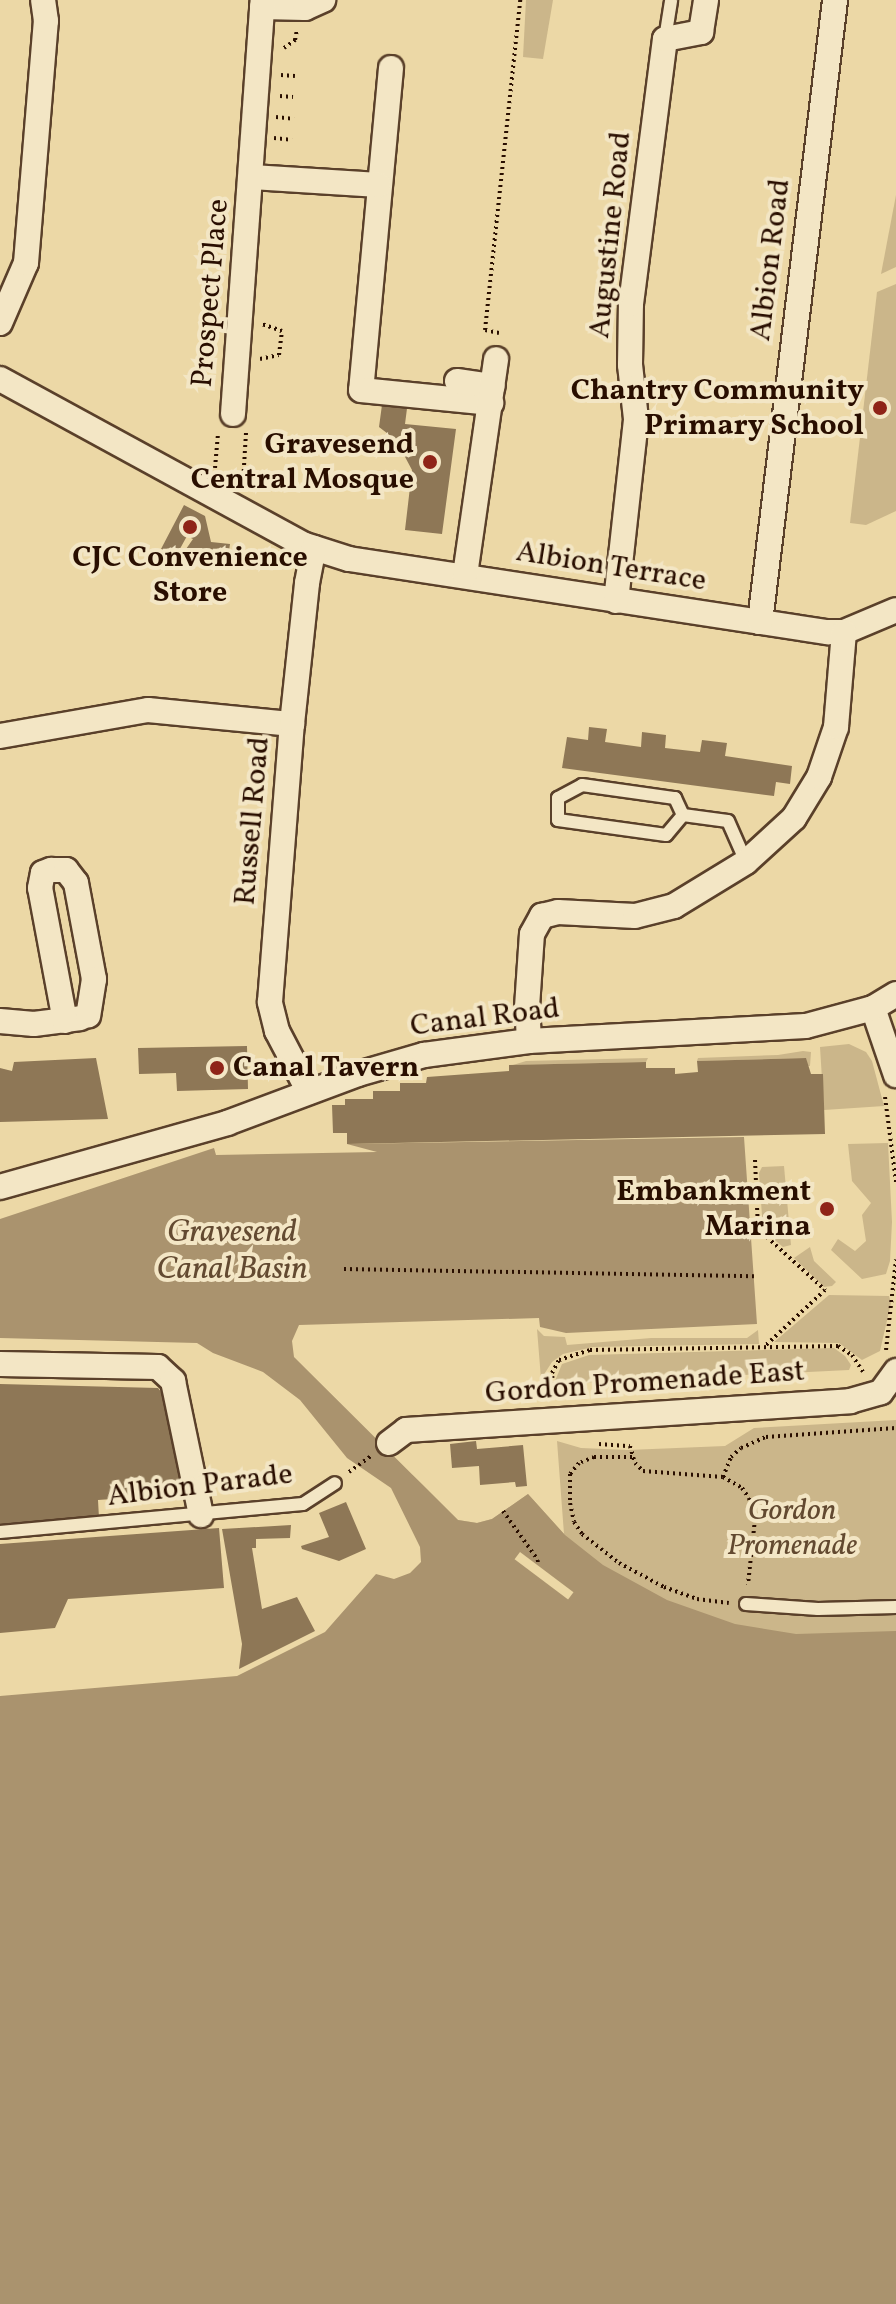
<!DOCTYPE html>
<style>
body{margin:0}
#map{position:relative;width:896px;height:2304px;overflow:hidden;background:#ecd8a6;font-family:Vollkorn,serif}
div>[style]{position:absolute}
.green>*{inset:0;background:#cbb68a}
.water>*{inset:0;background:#aa936e}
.pier>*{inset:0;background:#ecd8a6;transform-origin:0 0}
.building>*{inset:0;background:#8e7756}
.path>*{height:4px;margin-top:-2px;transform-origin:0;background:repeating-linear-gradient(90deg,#290e00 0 2px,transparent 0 6px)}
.roads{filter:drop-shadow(2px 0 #5a402a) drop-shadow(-2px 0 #5a402a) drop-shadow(0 2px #5a402a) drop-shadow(0 -2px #5a402a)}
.lane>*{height:12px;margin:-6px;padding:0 6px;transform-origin:6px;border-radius:6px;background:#f3e6c5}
.street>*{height:24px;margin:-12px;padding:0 12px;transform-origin:12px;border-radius:12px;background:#f3e6c5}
.dots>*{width:22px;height:22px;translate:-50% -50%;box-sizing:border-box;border:4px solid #f3e6c5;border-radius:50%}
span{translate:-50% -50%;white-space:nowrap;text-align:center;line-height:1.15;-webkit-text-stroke:8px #f3e6c5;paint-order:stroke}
.street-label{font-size:30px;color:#290e00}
.poi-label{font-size:30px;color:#290e00;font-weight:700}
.right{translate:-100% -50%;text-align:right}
.left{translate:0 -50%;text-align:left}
.park-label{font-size:30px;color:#624930;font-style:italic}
.water-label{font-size:32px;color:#634a31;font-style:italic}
</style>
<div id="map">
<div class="green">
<i style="clip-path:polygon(526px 0,553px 0,543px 59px,523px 57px)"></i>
<i style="clip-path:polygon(896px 195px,896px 267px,881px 274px)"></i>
<i style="clip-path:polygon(896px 284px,896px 511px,866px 525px,850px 523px,877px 292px)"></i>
<i style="clip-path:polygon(849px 1044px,866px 1052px,872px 1061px,884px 1106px,824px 1110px,820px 1047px)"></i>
<i style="clip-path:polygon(803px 1051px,811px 1052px,810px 1066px,807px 1066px,806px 1058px,697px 1061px,698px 1058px,778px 1055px)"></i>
<i style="clip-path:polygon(648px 1058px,646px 1062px,513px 1065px,526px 1061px)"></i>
<i style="clip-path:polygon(888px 1143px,892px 1222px,890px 1261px,886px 1274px,862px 1279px,831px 1250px,838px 1239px,855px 1251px,866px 1241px,862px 1215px,871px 1203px,852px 1181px,848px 1144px)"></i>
<i style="clip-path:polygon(784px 1166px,791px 1245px,783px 1247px,763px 1230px,759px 1173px,762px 1167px)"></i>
<i style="clip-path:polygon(810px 1247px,814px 1261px,836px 1282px,832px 1286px,824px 1287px,794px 1258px)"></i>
<i style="clip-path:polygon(829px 1295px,889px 1296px,891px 1303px,880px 1351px,862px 1360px,839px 1343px,774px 1342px)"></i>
<i style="clip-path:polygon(537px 1329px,544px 1336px,565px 1337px,567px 1345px,651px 1338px,747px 1338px,758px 1330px,759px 1344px,593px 1347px,563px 1354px,552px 1362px,541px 1379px)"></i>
<i style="clip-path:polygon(834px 1348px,845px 1356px,851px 1365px,849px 1370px,559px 1384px,555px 1381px,562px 1364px,589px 1355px)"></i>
<i style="clip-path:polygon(896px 1420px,896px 1984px,412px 1474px,458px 1520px,477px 1523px,492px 1519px,528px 1494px,564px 1534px,557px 1441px,581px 1448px,628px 1450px,725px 1446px,754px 1428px)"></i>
</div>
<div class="water">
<i style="clip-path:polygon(744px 1137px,757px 1324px,566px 1333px,540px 1327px,539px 1318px,299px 1325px,292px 1341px,294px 1357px,458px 1520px,477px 1523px,492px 1519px,528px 1494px,565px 1535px,603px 1565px,667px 1600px,735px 1624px,796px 1634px,896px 1631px,896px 2304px,0 2304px,0 1696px,237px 1676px,325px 1632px,376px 1574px,394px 1579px,410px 1573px,421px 1562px,420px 1547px,391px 1488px,347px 1458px,300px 1400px,263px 1372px,213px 1353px,197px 1343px,0 1338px,0 1219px,214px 1148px,216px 1155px,377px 1152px,347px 1144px)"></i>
</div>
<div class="pier">
<i style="left:520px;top:1552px;width:67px;height:9px;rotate:37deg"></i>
</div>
<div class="building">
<i style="clip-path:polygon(384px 390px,409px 393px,405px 424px,456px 429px,442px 534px,405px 530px,412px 470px,396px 440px,379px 427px)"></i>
<i style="clip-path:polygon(184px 505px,205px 516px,211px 542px,230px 544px,227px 566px,179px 559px,193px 539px,187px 536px,176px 556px,161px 549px)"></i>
<i style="clip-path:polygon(589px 727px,607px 729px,605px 742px,641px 747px,642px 732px,666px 735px,665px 748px,700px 752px,702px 740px,727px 743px,725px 756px,792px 766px,790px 784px,776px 782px,774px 796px,562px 768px,567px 737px,588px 740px)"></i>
<i style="clip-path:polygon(247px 1046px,248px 1089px,177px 1091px,176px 1073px,139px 1074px,138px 1048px)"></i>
<i style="clip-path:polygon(96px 1058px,108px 1119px,0 1122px,0 1068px,12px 1071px,14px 1062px)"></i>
<i style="clip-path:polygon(806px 1058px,811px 1074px,823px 1074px,825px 1134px,347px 1144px,347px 1133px,333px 1133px,332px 1105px,345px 1105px,345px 1099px,373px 1099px,373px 1091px,400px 1091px,400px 1083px,426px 1083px,427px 1077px,509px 1071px,509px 1065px,646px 1062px,646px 1068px,675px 1068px,675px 1074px,698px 1072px,697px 1061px)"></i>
<i style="clip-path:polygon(0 1384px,158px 1388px,166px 1398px,175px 1425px,183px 1494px,98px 1500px,99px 1518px,0 1527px)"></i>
<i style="clip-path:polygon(476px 1441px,477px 1449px,523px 1445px,527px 1486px,516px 1487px,515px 1482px,480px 1485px,479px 1466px,452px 1468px,450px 1444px)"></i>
<i style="clip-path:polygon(346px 1502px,366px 1549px,339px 1561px,302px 1549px,301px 1546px,329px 1537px,319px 1513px)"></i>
<i style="clip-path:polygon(291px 1525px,290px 1538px,256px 1539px,256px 1548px,252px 1548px,262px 1609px,297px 1597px,315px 1631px,239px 1669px,242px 1644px,222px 1529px)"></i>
<i style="clip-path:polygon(219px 1528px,224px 1588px,68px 1599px,55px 1628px,0 1633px,0 1544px)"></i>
</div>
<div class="path">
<i style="left:284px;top:48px;width:14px;rotate:-36deg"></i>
<i style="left:295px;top:40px;width:10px;rotate:-79deg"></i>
<i style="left:281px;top:75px;width:14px;rotate:4deg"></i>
<i style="left:280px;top:96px;width:13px;rotate:4deg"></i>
<i style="left:276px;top:117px;width:18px;rotate:6deg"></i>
<i style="left:274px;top:138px;width:18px;rotate:6deg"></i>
<i style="left:499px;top:333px;width:14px;rotate:-168deg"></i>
<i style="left:485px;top:330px;width:332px;rotate:-83.9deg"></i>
<i style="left:260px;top:359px;width:19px;rotate:-12deg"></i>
<i style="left:279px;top:355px;width:24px;rotate:-83deg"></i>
<i style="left:282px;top:331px;width:21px;rotate:-161deg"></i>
<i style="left:215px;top:468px;width:35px;rotate:-85deg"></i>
<i style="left:243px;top:483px;width:51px;rotate:-86.6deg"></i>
<i style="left:885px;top:1097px;width:86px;rotate:82.6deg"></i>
<i style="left:755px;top:1160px;width:69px;rotate:87.5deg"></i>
<i style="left:758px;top:1229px;width:91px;rotate:42.3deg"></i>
<i style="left:825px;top:1290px;width:81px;rotate:137deg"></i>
<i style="left:344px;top:1269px;width:410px;rotate:1deg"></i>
<i style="left:886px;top:1350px;width:91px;rotate:-83.7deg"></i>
<i style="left:553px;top:1396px;width:23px;rotate:-92deg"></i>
<i style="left:552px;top:1373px;width:15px;rotate:-62deg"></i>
<i style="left:559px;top:1360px;width:33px;rotate:-18deg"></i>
<i style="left:590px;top:1350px;width:248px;rotate:-0.9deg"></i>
<i style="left:838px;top:1346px;width:17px;rotate:33deg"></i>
<i style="left:852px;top:1355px;width:20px;rotate:57deg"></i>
<i style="left:599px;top:1444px;width:31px;rotate:4deg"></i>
<i style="left:630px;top:1446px;width:18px;rotate:74deg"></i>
<i style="left:635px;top:1463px;width:11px;rotate:45deg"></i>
<i style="left:643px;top:1471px;width:80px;rotate:4.3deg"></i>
<i style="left:723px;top:1477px;width:22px;rotate:30deg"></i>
<i style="left:742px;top:1488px;width:12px;rotate:55deg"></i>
<i style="left:749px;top:1498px;width:22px;rotate:74deg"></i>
<i style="left:755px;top:1519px;width:66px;rotate:96.1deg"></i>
<i style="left:632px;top:1457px;width:38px;rotate:180deg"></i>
<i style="left:594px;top:1457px;width:16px;rotate:158deg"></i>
<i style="left:579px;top:1463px;width:14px;rotate:129deg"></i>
<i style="left:570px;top:1474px;width:29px;rotate:90deg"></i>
<i style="left:570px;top:1503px;width:19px;rotate:78deg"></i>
<i style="left:574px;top:1522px;width:14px;rotate:56deg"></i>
<i style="left:582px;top:1534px;width:47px;rotate:38.1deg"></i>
<i style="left:619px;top:1563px;width:51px;rotate:28.1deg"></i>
<i style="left:664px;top:1587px;width:35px;rotate:20deg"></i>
<i style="left:697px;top:1599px;width:32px;rotate:7deg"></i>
<i style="left:349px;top:1472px;width:27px;rotate:-36deg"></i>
<i style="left:723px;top:1477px;width:22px;rotate:-68deg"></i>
<i style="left:731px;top:1457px;width:13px;rotate:-42deg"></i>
<i style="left:741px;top:1448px;width:27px;rotate:-24deg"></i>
<i style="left:766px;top:1437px;width:130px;rotate:-4deg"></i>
<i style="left:503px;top:1511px;width:60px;rotate:54.5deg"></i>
<i style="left:538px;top:1560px;width:4px;rotate:104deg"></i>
</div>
<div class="roads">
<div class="lane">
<i style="left:665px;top:39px;width:39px;rotate:-81deg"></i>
<i style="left:582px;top:785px;width:94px;rotate:8deg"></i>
<i style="left:675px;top:798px;width:19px;rotate:65deg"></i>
<i style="left:683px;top:815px;width:26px;rotate:130deg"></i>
<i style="left:666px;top:835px;width:109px;rotate:-172.1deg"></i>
<i style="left:558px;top:820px;width:22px;rotate:-90deg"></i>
<i style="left:558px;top:798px;width:27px;rotate:-28deg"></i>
<i style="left:683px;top:815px;width:45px;rotate:7.6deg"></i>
<i style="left:728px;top:821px;width:45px;rotate:66.3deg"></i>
<i style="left:0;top:1532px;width:304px;rotate:-5.3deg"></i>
<i style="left:303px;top:1504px;width:38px;rotate:-33deg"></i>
<i style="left:746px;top:1604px;width:72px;rotate:4deg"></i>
<i style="left:818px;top:1609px;width:78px;rotate:-1.5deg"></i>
</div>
<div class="street">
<i style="left:262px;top:7px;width:43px;rotate:1.3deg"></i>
<i style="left:305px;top:8px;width:20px;rotate:-24deg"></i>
<i style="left:391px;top:68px;width:323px;rotate:95.3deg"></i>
<i style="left:361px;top:390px;width:131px;rotate:5.7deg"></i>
<i style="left:252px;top:177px;width:127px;rotate:3.6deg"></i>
<i style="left:0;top:323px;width:65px;rotate:-66.6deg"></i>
<i style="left:26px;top:263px;width:243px;rotate:-85.3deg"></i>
<i style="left:46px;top:21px;width:21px;rotate:-98deg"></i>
<i style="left:0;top:379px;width:347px;rotate:28.6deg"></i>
<i style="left:305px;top:545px;width:46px;rotate:17.7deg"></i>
<i style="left:349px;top:559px;width:485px;rotate:8.7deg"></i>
<i style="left:828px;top:632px;width:16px"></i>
<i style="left:844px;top:632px;width:56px;rotate:-22.9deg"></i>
<i style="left:457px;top:381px;width:36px;rotate:8deg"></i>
<i style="left:233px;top:414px;width:415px;rotate:-85.9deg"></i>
<i style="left:465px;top:575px;width:218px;rotate:-81.8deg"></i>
<i style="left:616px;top:601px;width:183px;rotate:-83.7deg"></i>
<i style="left:636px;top:419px;width:54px;rotate:-96.3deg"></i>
<i style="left:630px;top:365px;width:61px;rotate:-89.1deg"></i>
<i style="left:631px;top:304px;width:267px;rotate:-82.7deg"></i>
<i style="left:665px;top:39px;width:37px;rotate:-11deg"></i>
<i style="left:701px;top:32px;width:32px;rotate:-81deg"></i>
<i style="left:760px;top:622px;width:627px;rotate:-83.12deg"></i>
<i style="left:0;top:736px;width:150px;rotate:-10deg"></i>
<i style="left:148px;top:710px;width:145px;rotate:5.6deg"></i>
<i style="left:873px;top:1008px;width:71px;rotate:71.1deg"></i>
<i style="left:0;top:1021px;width:34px;rotate:5deg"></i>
<i style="left:34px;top:1024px;width:47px;rotate:-7.3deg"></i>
<i style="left:65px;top:1021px;width:135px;rotate:-100.6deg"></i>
<i style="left:40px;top:888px;width:15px;rotate:-79deg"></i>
<i style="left:43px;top:873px;width:9px;rotate:-21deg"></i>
<i style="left:51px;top:870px;width:15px"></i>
<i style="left:66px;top:870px;width:16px;rotate:52deg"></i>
<i style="left:76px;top:883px;width:98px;rotate:79.4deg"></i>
<i style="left:94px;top:979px;width:37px;rotate:99deg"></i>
<i style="left:529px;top:1041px;width:34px;rotate:-93deg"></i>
<i style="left:527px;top:1007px;width:73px;rotate:-86.1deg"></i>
<i style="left:532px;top:934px;width:21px;rotate:-61deg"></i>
<i style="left:542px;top:916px;width:16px;rotate:-14deg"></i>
<i style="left:558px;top:912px;width:77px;rotate:3deg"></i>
<i style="left:635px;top:916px;width:40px;rotate:-14.4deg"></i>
<i style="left:674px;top:906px;width:84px;rotate:-31.4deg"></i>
<i style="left:746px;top:862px;width:65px;rotate:-42.5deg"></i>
<i style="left:794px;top:818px;width:48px;rotate:-58.6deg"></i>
<i style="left:819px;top:777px;width:53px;rotate:-71.2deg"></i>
<i style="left:836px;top:727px;width:95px;rotate:-85.2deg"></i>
<i style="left:309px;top:1092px;width:69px;rotate:-117.7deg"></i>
<i style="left:277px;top:1031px;width:30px;rotate:-104deg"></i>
<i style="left:270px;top:1002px;width:279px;rotate:-85.5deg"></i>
<i style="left:292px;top:724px;width:142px;rotate:-83.9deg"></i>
<i style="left:307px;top:583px;width:36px;rotate:-79deg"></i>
<i style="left:0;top:1187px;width:236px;rotate:-15.7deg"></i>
<i style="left:227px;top:1123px;width:140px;rotate:-20.5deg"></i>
<i style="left:358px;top:1074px;width:69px;rotate:-16.1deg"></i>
<i style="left:424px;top:1055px;width:106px;rotate:-7.6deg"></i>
<i style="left:529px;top:1041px;width:277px;rotate:-3.1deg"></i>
<i style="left:806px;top:1026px;width:69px;rotate:-15deg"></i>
<i style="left:873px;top:1008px;width:27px;rotate:-31deg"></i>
<i style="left:0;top:1364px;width:158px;rotate:1.1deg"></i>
<i style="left:158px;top:1367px;width:21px;rotate:43deg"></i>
<i style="left:173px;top:1381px;width:137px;rotate:78.2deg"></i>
<i style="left:389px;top:1443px;width:21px;rotate:-37deg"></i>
<i style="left:406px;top:1430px;width:445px;rotate:-3.7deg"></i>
<i style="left:850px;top:1401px;width:32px;rotate:-16deg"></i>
<i style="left:881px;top:1392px;width:26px;rotate:-54deg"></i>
</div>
</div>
<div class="dots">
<i style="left:880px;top:408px;background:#8f2418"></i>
<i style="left:430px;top:462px;background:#8f2418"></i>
<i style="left:190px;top:527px;background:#8f2418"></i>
<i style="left:217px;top:1068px;background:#8f2418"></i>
<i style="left:827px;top:1209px;background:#8f2418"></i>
</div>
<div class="street-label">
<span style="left:611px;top:235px;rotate:-84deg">Augustine Road</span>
<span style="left:771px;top:260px;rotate:-83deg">Albion Road</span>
<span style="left:211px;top:293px;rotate:-85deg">Prospect Place</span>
<span style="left:611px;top:567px;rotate:9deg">Albion Terrace</span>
<span style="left:253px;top:821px;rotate:-85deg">Russell Road</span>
<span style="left:485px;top:1018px;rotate:-7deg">Canal Road</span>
<span style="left:645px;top:1383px;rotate:-4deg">Gordon Promenade East</span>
<span style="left:200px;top:1486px;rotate:-7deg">Albion Parade</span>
</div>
<div class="poi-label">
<span class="right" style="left:864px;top:408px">Chantry Community<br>Primary School</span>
<span class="right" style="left:414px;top:462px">Gravesend<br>Central Mosque</span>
<span style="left:190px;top:575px">CJC Convenience<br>Store</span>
<span class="left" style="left:233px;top:1068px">Canal Tavern</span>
<span class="right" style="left:811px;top:1209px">Embankment<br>Marina</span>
</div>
<div class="park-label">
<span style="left:792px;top:1528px">Gordon<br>Promenade</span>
</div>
<div class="water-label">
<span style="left:232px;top:1252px">Gravesend<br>Canal Basin</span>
</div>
</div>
